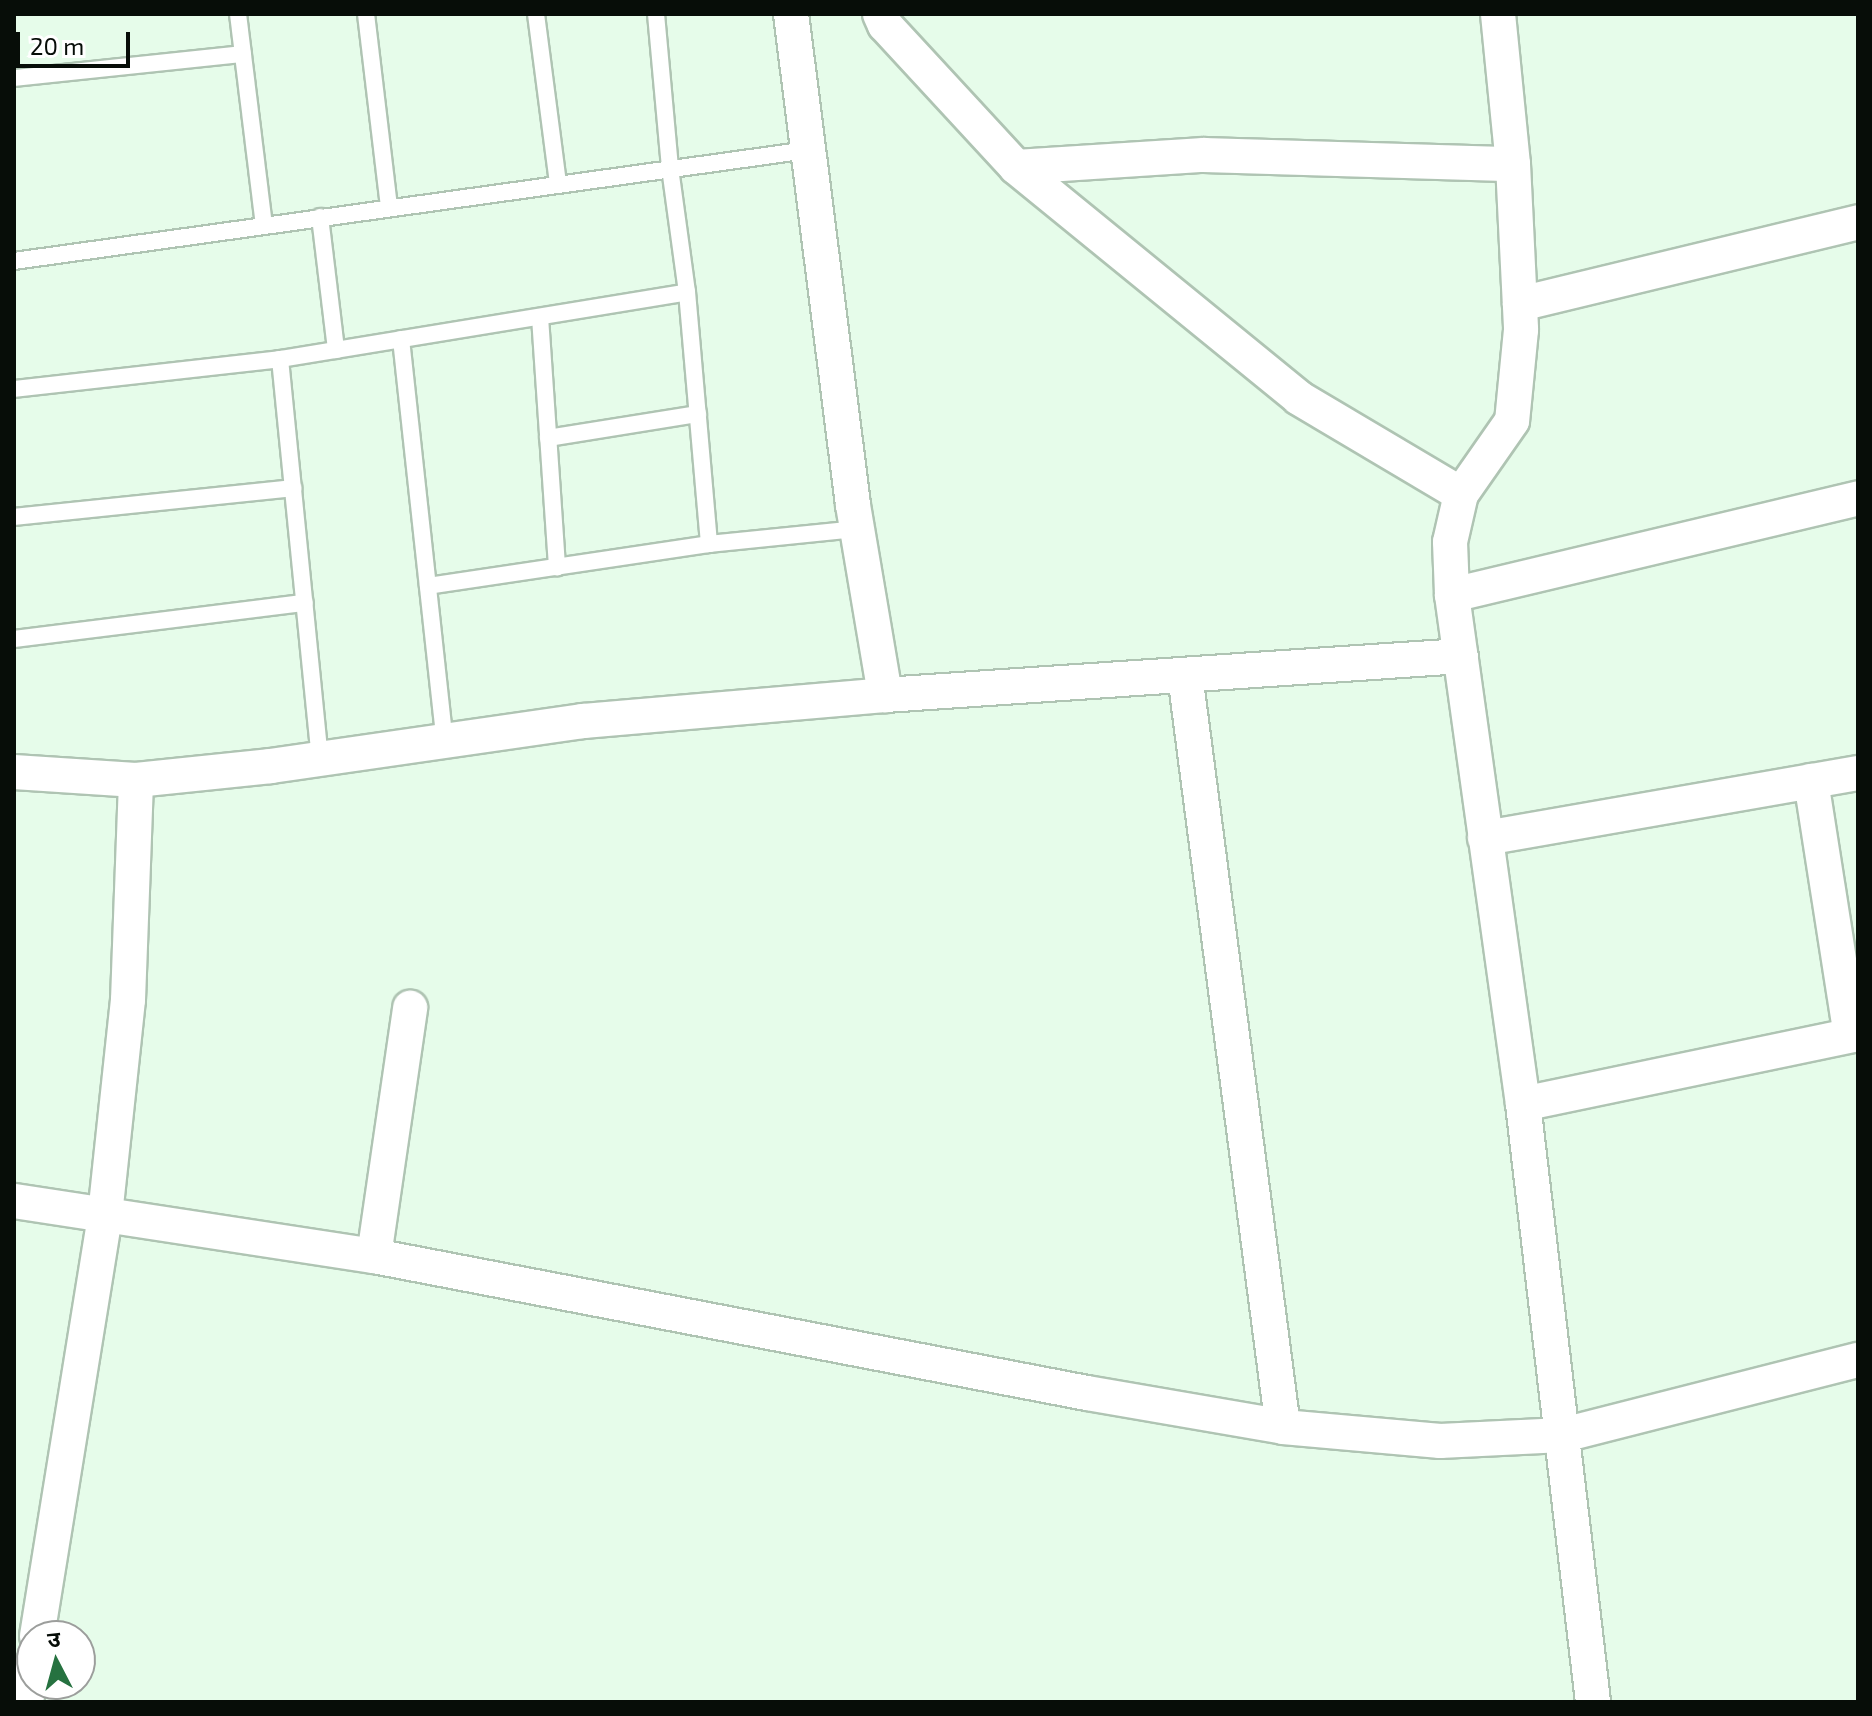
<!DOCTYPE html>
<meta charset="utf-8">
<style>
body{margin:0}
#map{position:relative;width:1872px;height:1716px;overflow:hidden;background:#e6fcea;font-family:"Exo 2","Noto Sans Devanagari",sans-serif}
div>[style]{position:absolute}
.roads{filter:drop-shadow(2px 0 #afc4b3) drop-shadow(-2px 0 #afc4b3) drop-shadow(0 2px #afc4b3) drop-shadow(0 -2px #afc4b3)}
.service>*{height:16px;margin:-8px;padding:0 8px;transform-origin:8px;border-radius:8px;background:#fff}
.minor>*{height:34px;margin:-17px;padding:0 17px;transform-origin:17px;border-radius:17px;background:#fff}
span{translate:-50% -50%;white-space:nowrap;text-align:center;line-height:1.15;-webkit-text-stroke:7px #fff;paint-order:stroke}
.frame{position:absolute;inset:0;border:16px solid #070d08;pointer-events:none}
.north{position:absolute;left:16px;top:1620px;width:80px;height:80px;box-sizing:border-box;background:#fff;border:2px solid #9c9e9c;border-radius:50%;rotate:354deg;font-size:22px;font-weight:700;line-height:32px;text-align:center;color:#070d08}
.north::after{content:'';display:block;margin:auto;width:28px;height:36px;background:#267240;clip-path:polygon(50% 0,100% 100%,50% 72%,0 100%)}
.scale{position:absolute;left:16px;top:32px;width:114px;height:36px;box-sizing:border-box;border:4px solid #070d08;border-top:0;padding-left:10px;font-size:24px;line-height:28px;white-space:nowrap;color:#070d08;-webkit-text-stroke:6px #fff;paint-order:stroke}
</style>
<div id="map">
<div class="roads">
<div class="service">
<i style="left:238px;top:14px;width:213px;rotate:83deg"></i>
<i style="left:366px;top:14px;width:194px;rotate:83.2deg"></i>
<i style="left:536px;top:14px;width:171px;rotate:82.6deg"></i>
<i style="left:656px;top:14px;width:155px;rotate:84.8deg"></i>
<i style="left:670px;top:168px;width:125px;rotate:82.2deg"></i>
<i style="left:687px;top:292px;width:253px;rotate:85deg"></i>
<i style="left:14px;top:78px;width:230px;rotate:-6deg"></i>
<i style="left:320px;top:217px;width:134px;rotate:83.1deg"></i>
<i style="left:14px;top:261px;width:802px;rotate:-7.96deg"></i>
<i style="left:540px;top:317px;width:251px;rotate:86.1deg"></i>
<i style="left:401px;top:339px;width:404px;rotate:83.8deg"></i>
<i style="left:280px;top:359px;width:402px;rotate:84.3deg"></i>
<i style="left:14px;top:389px;width:268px;rotate:-6.4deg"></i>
<i style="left:280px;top:359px;width:412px;rotate:-9.3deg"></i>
<i style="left:548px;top:438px;width:152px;rotate:-9.1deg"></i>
<i style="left:14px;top:517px;width:281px;rotate:-5.9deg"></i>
<i style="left:428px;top:586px;width:284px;rotate:-8.5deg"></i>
<i style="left:709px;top:544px;width:149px;rotate:-5.8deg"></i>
<i style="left:14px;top:639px;width:293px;rotate:-7.1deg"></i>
</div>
<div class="minor">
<i style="left:791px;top:14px;width:495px;rotate:82.8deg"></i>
<i style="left:853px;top:505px;width:193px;rotate:80.4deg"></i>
<i style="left:880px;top:14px;width:12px;rotate:66deg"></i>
<i style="left:885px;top:25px;width:193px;rotate:47.3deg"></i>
<i style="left:1016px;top:167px;width:365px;rotate:39.2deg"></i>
<i style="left:1299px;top:398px;width:188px;rotate:30.7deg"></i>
<i style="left:1498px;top:14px;width:151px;rotate:84.3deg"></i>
<i style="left:1513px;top:164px;width:166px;rotate:87.2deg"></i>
<i style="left:1521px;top:330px;width:91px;rotate:95.6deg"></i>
<i style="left:1512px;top:421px;width:89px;rotate:124.9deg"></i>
<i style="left:1461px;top:494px;width:49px;rotate:102.9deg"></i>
<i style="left:1450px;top:542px;width:53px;rotate:87.8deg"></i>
<i style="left:1452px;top:595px;width:514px;rotate:82.06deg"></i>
<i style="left:1523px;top:1104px;width:602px;rotate:83.32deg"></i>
<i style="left:1016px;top:167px;width:188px;rotate:-3.7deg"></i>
<i style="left:1204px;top:155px;width:309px;rotate:1.7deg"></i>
<i style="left:1520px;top:304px;width:348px;rotate:-13.6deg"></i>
<i style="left:1452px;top:595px;width:417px;rotate:-13.4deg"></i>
<i style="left:1185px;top:675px;width:758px;rotate:82.58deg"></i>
<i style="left:14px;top:772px;width:122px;rotate:3.8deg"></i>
<i style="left:136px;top:780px;width:136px;rotate:-5.9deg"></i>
<i style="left:271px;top:766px;width:315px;rotate:-8.2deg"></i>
<i style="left:583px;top:721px;width:303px;rotate:-4.9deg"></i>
<i style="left:885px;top:695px;width:577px;rotate:-3.87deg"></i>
<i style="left:1811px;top:781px;width:257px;rotate:81.1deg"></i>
<i style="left:1485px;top:838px;width:379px;rotate:-9.9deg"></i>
<i style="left:1523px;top:1104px;width:342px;rotate:-11.8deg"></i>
<i style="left:14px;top:1201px;width:364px;rotate:8.7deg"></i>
<i style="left:374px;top:1256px;width:726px;rotate:10.88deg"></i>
<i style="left:1087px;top:1393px;width:199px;rotate:9.8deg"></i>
<i style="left:1283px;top:1427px;width:158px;rotate:5.1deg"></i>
<i style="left:1440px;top:1441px;width:123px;rotate:-2.8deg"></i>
<i style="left:1563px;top:1435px;width:304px;rotate:-14.3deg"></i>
<i style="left:374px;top:1256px;width:251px;rotate:-81.7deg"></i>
<i style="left:37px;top:1636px;width:426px;rotate:-80.8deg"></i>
<i style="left:105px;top:1215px;width:216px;rotate:-83.9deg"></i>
<i style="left:128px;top:1000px;width:220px;rotate:-87.9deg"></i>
<i style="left:26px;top:1702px;width:37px;rotate:-81deg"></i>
</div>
</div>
<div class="frame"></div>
<div class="north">उ</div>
<div class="scale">20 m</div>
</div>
